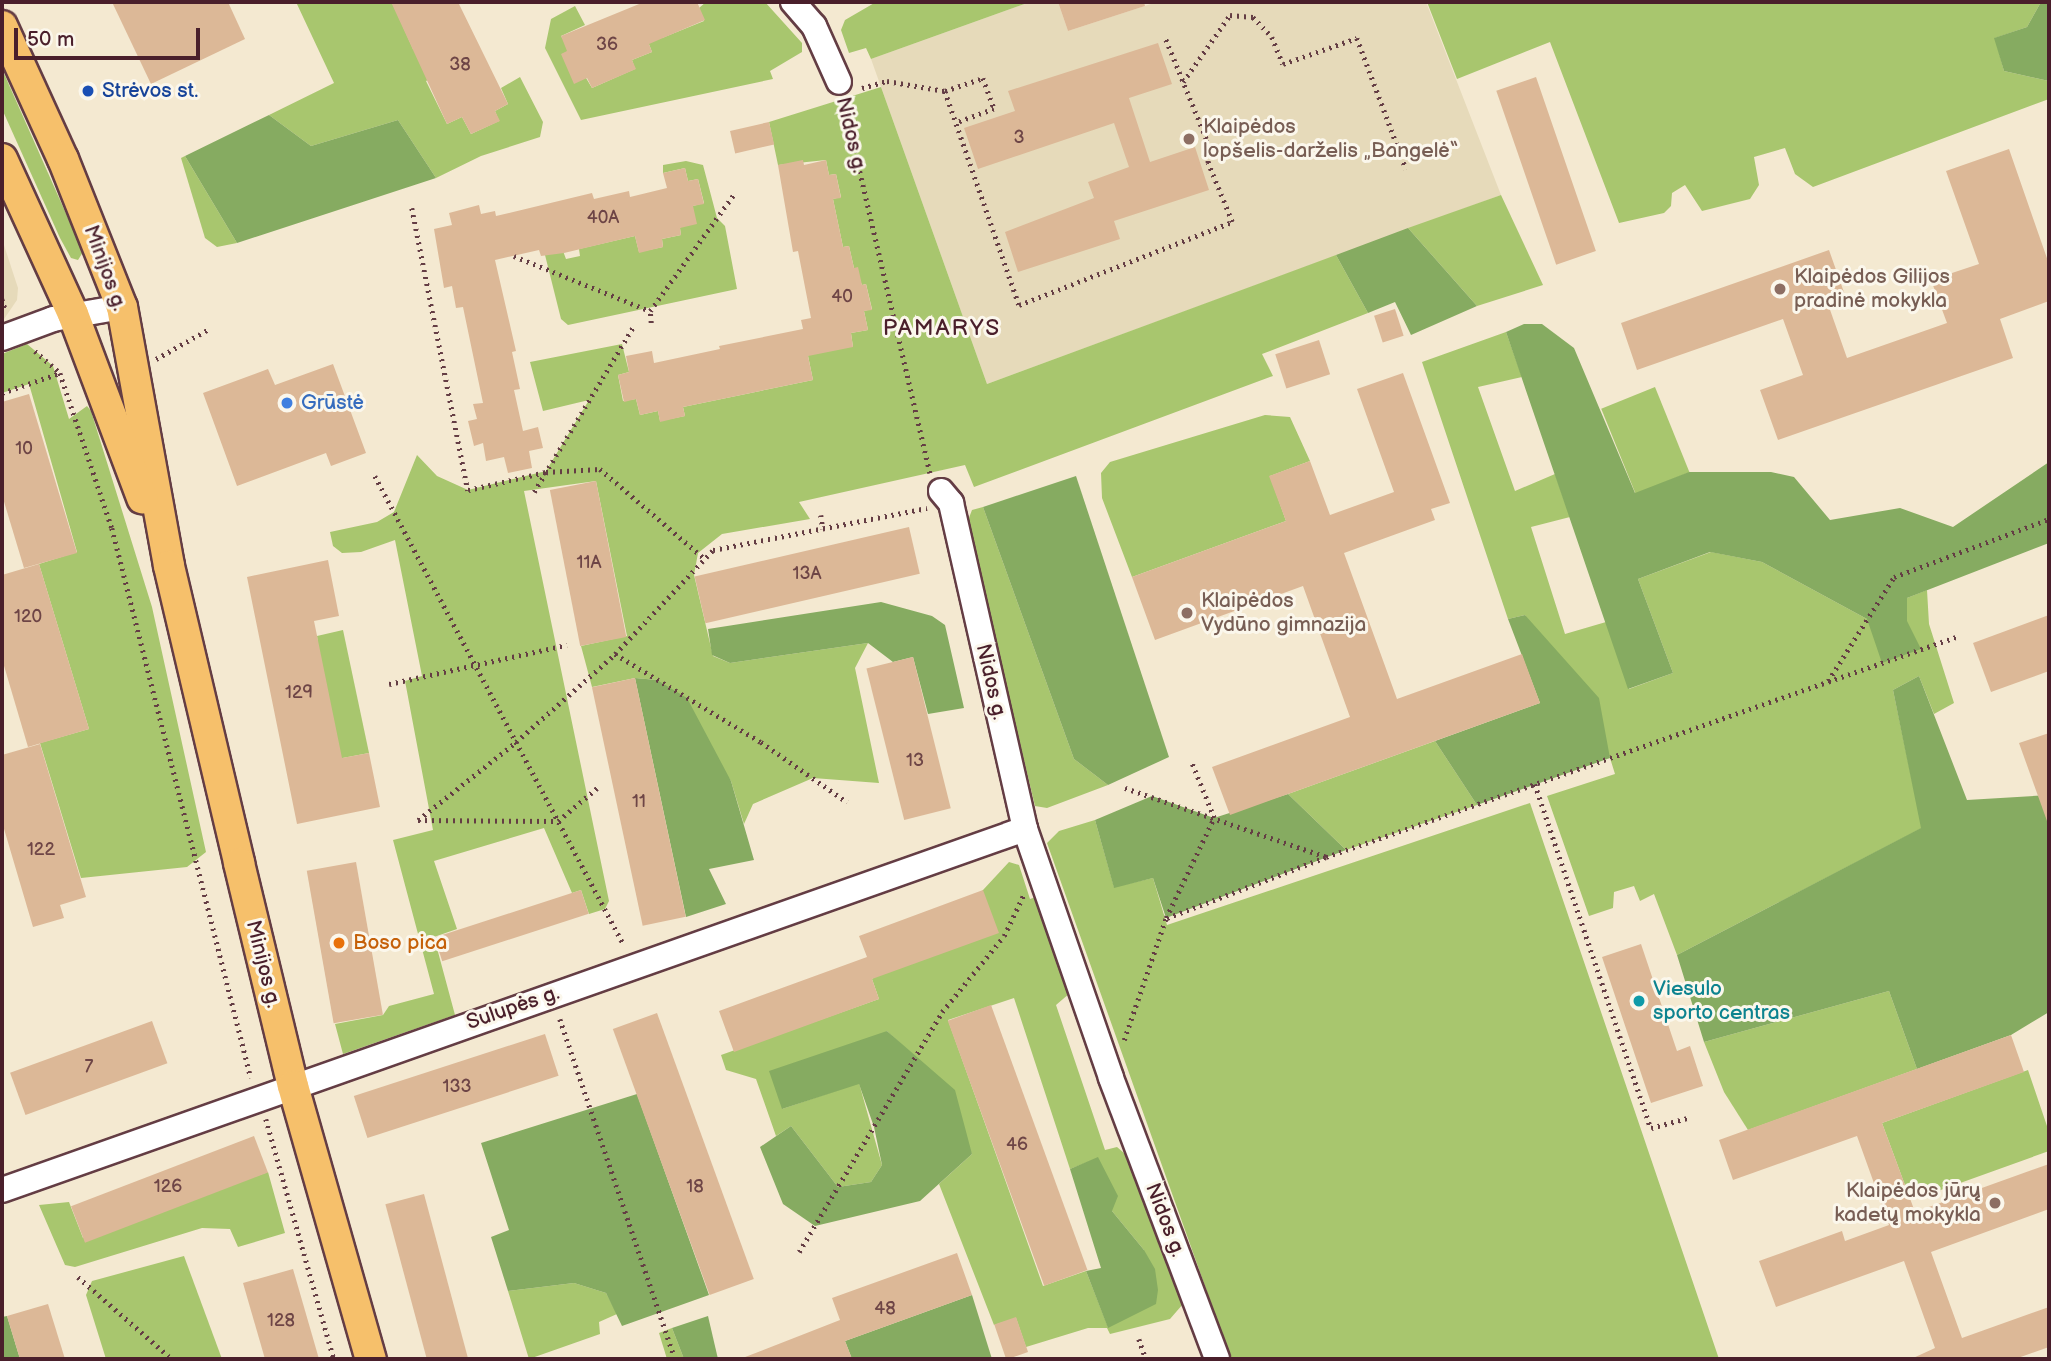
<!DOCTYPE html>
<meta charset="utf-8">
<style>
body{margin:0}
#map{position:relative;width:2051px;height:1361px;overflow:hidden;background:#f4e9d1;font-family:"Balsamiq Sans",sans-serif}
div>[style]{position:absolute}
.built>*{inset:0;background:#e6daba}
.green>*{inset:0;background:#a8c66e;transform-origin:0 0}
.forest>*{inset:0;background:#86ab61}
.building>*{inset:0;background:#dcb897;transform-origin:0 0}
.path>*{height:4.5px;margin-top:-2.25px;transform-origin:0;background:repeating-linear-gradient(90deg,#643d44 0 2px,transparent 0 7px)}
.roads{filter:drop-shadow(2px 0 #643d44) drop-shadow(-2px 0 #643d44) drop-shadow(0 2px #643d44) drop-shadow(0 -2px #643d44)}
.minor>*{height:24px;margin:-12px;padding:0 12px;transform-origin:12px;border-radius:12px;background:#fff}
.major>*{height:30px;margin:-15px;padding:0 15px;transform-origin:15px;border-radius:15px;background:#f6c06b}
.dots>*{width:19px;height:19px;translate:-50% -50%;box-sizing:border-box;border:4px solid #fbf7ec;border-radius:50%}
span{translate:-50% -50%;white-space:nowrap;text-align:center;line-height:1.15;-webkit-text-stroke:6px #fbf7ec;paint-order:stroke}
.number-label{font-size:18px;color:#6e4546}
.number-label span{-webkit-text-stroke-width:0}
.transit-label{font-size:21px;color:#164399}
.left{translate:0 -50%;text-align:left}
.education-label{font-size:21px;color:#785e54}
.right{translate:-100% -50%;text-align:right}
.street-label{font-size:21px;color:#4a1f2b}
.shop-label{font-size:21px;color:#366cbe}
.food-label{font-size:21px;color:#c56008}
.culture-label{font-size:21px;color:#0d838f}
.neighbourhood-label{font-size:23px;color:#4a1f2b;letter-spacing:2px}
.frame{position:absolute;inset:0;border:4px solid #4a1f2b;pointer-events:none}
.scale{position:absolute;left:14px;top:28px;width:186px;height:32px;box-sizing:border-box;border:4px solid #4a1f2b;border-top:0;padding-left:9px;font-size:21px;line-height:24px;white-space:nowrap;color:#4a1f2b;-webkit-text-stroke:5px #fbf7ec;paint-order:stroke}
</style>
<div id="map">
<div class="built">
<i style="clip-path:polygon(1030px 2px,1058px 2px,1068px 31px,1157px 2px,1426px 2px,1501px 195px,987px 384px,871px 59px)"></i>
<i style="clip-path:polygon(2px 239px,18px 288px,17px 300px,2px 322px)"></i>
</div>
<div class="green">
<i style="clip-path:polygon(296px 2px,392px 2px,413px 49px,436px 76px,426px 81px,447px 124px,462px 117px,471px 134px,499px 121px,495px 111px,508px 104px,501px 88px,520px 77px,543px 122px,540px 137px,481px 156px,436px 178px,398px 120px,311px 146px,269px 115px,334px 83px)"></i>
<i style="clip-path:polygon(706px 2px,765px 2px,802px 43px,802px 52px,770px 71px,773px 79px,581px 120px,545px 48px,551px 19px,575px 6px,585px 25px,561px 36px,592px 88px,635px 69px,632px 60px,652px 52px,645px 34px,662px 38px,704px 21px,699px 8px)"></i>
<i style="clip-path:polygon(876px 2px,1030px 2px,871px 59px,866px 48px,849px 53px,841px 30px,845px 20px)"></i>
<i style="clip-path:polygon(1427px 2px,2041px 2px,2027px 27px,1995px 38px,2004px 71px,2049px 81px,2049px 99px,1813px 187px,1795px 174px,1785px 148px,1754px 157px,1759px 185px,1750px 199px,1702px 211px,1685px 185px,1672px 193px,1671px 206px,1664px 213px,1619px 223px,1550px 42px,1457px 79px)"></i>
<i style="clip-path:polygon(2px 69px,83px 252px,78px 260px,71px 258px,60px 238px,2px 109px)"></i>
<i style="clip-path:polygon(881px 87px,987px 384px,1336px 255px,1368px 313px,1262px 354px,1273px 376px,974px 487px,965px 465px,799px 502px,810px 519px,722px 534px,698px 553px,694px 575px,713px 656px,730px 663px,868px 643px,855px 668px,879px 783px,813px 778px,753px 804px,744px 824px,731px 781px,657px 680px,635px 678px,592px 687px,581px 646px,627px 636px,596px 481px,524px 491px,609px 901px,605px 909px,589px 914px,581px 890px,572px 893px,544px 828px,434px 861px,457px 929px,434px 937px,455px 1015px,343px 1054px,335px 1024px,383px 1015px,389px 1006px,434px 994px,393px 840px,433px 830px,405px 681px,422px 676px,395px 540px,361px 552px,342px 553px,333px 546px,330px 532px,377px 522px,394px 512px,417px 455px,437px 476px,468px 490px,546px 471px,589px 400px,543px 411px,530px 362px,622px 344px,629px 372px,618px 375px,623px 401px,636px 399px,640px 415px,658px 411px,660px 421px,685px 416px,683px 407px,813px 380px,806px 346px,853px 347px,851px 333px,868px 330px,864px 311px,872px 309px,866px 284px,862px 285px,854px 268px,849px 246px,843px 247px,833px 199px,841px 197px,836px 174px,829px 175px,826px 160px,778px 165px,769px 122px)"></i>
<i style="clip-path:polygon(185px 156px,237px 243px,217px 247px,205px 238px,181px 158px)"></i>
<i style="clip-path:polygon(686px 161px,703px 165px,717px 218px,725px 226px,737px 289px,568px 325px,561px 319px,545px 255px,563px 251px,566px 259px,580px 256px,579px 249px,635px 236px,639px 252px,663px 247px,662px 239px,681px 235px,680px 228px,693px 206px,704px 203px,698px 179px,688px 181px,685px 168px,663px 173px,663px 165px)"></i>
<i style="clip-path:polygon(1501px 195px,1543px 285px,1477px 306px,1408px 228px)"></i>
<i style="clip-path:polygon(1506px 332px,1522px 377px,1478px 387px,1515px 491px,1555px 474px,1570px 517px,1531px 527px,1565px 634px,1606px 622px,1629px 689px,1673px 673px,1638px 579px,1711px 552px,1762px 562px,1867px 619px,1906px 621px,1907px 598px,1927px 590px,1929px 624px,1954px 703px,1934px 714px,1919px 676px,1893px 690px,1922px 828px,1677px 955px,1654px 894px,1640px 901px,1634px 886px,1614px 892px,1613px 908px,1589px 916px,1547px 796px,1615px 774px,1610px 758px,1525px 615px,1508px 619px,1422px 362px)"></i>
<i style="clip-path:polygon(27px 344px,53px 366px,69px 419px,87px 406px,91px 411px,152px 607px,206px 852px,187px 867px,81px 878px,40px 743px,89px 729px,39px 564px,77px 552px,29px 384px,2px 393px,2px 354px)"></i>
<i style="left:1655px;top:387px;width:92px;height:58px;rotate:68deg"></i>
<i style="clip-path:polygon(1265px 415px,1290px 417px,1310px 461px,1270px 476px,1286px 521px,1132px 577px,1102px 498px,1101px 473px,1110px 462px)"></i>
<i style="clip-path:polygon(983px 507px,1074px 759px,1108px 785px,1047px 808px,1035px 806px,967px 523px,972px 510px)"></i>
<i style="clip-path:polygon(343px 630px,369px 753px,332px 760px,317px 636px)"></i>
<i style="clip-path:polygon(1435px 741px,1477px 805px,1346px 850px,1288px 794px)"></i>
<i style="clip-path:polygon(1530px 803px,1719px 1359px,1231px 1359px,1047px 843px,1059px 831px,1095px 820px,1114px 887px,1153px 878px,1167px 925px)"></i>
<i style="clip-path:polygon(evenodd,1009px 862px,1019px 865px,1030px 899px,1039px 896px,1070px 993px,1056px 1005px,1105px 1150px,1117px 1147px,1131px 1159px,1183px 1304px,1170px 1319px,1110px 1334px,1107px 1328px,1088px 1328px,1026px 1347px,1016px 1318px,994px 1325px,939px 1184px,972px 1154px,915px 1057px,887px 1031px,782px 1109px,859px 1083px,882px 1165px,871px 1182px,838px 1187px,791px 1126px,776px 1136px,756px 1079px,726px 1070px,721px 1055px,879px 999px,872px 979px,983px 890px,1009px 862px,1014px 998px,1070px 1169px,1098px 1158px,1112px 1211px,1144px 1250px,1108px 1327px,1086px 1271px,1043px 1286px,948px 1020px,1014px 998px)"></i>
<i style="clip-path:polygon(1889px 991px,1917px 1069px,1748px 1130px,1724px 1092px,1704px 1042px)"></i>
<i style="clip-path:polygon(2028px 1070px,2049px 1132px,2049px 1151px,1924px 1196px,1919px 1192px,1909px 1196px,1882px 1123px)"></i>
<i style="clip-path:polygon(268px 1172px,285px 1233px,238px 1247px,230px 1229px,202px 1228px,75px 1267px,65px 1265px,39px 1205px,69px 1202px,83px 1238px)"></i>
<i style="clip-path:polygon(184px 1256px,222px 1359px,106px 1359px,86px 1295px,92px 1281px)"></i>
<i style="clip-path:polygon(574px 1283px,606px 1293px,617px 1314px,599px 1322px,600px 1334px,529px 1359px,508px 1291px)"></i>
<i style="clip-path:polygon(672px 1328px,684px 1359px,667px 1359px,659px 1333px)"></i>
</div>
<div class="forest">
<i style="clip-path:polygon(2041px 2px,2049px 2px,2049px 81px,2004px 71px,1994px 38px,2027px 27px)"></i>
<i style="clip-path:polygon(269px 115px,311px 146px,398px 120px,436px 178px,237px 243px,185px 156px)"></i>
<i style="clip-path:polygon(1408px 228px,1477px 306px,1411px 335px,1395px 302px,1368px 313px,1336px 255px)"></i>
<i style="clip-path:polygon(1524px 324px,1542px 324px,1574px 348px,1635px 493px,1689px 472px,1771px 472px,1794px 477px,1830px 520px,1900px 508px,1953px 527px,2049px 462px,2049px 543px,1907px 598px,1907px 621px,1921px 649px,1882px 663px,1867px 619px,1762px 562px,1710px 552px,1638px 579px,1673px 673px,1628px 689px,1506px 332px)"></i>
<i style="clip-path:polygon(1076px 476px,1169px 757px,1108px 785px,1074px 759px,983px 507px)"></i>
<i style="clip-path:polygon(881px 602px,932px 616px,945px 625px,964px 708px,928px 714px,913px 657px,893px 662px,868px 643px,730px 663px,712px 655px,708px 629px)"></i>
<i style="clip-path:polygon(1525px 615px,1599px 698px,1610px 758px,1477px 805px,1435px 741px,1540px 703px,1508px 619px)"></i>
<i style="clip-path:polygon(1919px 676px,1967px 800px,2049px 795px,2049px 1012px,2011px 1035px,1917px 1069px,1889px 991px,1704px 1042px,1677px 955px,1921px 828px,1893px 690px)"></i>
<i style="clip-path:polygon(635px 678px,657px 680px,687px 698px,731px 781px,754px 860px,709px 869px,726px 904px,686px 917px)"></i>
<i style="clip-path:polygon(1288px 794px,1346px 850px,1166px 918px,1153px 878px,1114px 888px,1095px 820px,1152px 796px,1214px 818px)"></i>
<i style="clip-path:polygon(887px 1031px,955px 1090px,972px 1154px,920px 1201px,815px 1226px,783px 1204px,760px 1147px,791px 1126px,838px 1187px,871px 1182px,882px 1165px,874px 1127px,859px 1084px,782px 1109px,769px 1071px)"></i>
<i style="clip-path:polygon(637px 1094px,709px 1295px,622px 1326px,606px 1293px,574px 1283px,508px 1291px,491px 1237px,509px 1230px,481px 1143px)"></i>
<i style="clip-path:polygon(1098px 1157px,1118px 1196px,1112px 1211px,1144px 1250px,1155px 1269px,1158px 1290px,1156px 1304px,1108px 1328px,1086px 1271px,1101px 1268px,1070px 1169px)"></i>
<i style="clip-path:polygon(972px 1295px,992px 1359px,852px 1359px,845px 1341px)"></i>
<i style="clip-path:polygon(7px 1316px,20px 1359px,2px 1359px,2px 1317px)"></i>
<i style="clip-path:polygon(708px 1316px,718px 1359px,684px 1359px,672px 1328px)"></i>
</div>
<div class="building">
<i style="clip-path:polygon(112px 2px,228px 2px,245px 39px,151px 84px)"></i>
<i style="clip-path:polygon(391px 2px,458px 2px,508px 104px,495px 111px,500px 121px,471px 134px,462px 117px,447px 124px)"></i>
<i style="clip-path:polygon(644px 2px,697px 2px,705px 20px,649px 44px,652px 52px,632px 60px,636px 69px,592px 88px,587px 78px,574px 84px,561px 54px,567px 51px,561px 36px)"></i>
<i style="clip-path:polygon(1058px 2px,1144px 2px,1145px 6px,1068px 31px)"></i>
<i style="clip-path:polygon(1158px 43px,1172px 84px,1129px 98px,1150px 162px,1195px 147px,1209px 190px,1114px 221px,1120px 239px,1018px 272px,1005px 232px,1094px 198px,1088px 182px,1129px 167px,1114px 123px,978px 169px,964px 128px,1015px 111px,1008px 91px)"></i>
<i style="left:1536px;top:77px;width:184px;height:42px;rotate:71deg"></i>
<i style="left:769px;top:122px;width:23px;height:40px;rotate:77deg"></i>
<i style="clip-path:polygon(2009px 149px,2049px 264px,2049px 301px,2000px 319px,2013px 358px,1778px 440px,1760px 390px,1803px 375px,1783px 319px,1637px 370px,1621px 323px,1829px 250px,1846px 298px,1828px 304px,1847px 358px,1947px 323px,1931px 280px,1979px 264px,1946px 171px)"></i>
<i style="clip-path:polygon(803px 160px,804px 165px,826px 160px,829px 175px,836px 174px,841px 198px,833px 199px,843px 247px,849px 246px,854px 268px,858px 267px,862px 285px,866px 284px,872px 310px,864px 311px,868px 330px,851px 333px,853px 347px,808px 356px,813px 380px,683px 407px,685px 416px,660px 422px,658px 411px,640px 415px,636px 399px,624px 402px,618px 375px,629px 372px,626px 356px,652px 351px,654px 363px,720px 349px,719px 346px,803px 329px,801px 320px,811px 318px,798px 251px,793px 252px,778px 165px)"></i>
<i style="clip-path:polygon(685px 168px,688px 181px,698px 179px,704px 204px,693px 206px,697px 224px,680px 228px,681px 235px,662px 239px,663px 247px,639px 253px,635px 236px,564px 253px,541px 256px,539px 250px,495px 260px,516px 351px,512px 352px,520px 389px,514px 390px,523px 431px,538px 427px,543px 448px,529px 451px,532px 468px,508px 473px,504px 457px,486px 461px,483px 443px,474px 446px,468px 421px,477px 419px,473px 404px,483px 403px,463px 307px,456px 308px,452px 286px,444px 288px,434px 229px,452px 225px,449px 213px,479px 205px,481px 214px,495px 211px,496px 216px,592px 193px,594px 199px,629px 191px,630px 197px,667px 188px,663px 173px)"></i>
<i style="left:1395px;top:309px;width:28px;height:22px;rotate:72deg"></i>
<i style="left:1319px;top:340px;width:36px;height:46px;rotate:72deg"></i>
<i style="clip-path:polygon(333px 364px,366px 453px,331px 466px,326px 453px,237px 486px,203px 393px,268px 369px,275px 385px)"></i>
<i style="clip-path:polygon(1403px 373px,1450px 503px,1431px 509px,1435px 520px,1344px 553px,1397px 699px,1522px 654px,1540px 703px,1230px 815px,1212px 767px,1350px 717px,1303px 586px,1155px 640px,1132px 577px,1286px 521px,1269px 476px,1310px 461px,1330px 515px,1394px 492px,1357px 389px)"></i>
<i style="clip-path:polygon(29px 394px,77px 553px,24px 568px,2px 495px,2px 402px)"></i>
<i style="left:596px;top:481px;width:159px;height:47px;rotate:79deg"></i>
<i style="left:909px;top:527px;width:48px;height:220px;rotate:77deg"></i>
<i style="clip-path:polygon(328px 560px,339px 616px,314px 621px,342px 758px,369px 753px,380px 807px,297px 824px,247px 577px)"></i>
<i style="clip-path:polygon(39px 564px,89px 729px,28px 747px,2px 659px,2px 575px)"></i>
<i style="clip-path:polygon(2049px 615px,2049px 671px,1991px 692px,1973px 643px)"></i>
<i style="left:913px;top:657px;width:156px;height:48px;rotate:76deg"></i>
<i style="left:635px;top:678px;width:244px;height:44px;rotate:78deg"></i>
<i style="clip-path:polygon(2049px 733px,2049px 820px,2047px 821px,2019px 743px)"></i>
<i style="clip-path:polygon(40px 744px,86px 897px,60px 905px,64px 918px,33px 927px,2px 822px,2px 755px)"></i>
<i style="left:356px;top:862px;width:155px;height:50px;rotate:80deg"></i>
<i style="left:581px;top:890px;width:25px;height:154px;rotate:72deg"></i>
<i style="clip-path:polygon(983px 890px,999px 933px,872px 979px,879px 999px,734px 1052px,719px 1011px,867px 957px,859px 936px)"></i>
<i style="clip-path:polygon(1641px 944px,1677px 1051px,1690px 1046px,1703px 1086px,1651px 1103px,1602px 957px)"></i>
<i style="left:991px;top:1005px;width:282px;height:46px;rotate:70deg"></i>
<i style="left:657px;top:1013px;width:283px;height:47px;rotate:70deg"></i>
<i style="left:152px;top:1021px;width:45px;height:151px;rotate:70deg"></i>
<i style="left:545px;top:1034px;width:44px;height:201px;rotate:72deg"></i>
<i style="clip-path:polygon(2011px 1035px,2024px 1072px,1882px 1123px,1915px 1212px,2049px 1164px,2049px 1209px,1931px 1252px,1962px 1338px,2049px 1307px,2049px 1347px,2015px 1359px,1911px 1359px,1935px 1348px,1904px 1261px,1776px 1307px,1759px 1261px,1842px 1231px,1845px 1241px,1889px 1225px,1857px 1136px,1733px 1180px,1719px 1140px)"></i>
<i style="left:254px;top:1136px;width:39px;height:196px;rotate:69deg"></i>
<i style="left:424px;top:1194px;width:171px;height:40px;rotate:75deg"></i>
<i style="clip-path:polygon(957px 1253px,972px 1295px,845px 1341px,852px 1359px,740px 1359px,840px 1320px,832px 1298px)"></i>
<i style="clip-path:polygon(293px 1269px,319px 1359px,265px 1359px,243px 1283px)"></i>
<i style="clip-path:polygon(48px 1304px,65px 1359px,20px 1359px,7px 1316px)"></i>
<i style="left:1016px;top:1317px;width:37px;height:23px;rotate:71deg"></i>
</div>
<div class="path">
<i style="left:1183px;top:82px;width:82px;rotate:-55deg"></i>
<i style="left:1230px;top:15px;width:23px;rotate:5deg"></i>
<i style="left:1253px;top:17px;width:28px;rotate:46deg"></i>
<i style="left:1272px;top:37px;width:29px;rotate:68deg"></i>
<i style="left:1283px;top:64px;width:78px;rotate:-19.4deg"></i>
<i style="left:1357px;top:38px;width:140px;rotate:69.5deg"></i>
<i style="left:862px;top:88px;width:26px;rotate:-16deg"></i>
<i style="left:887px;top:81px;width:59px;rotate:9.8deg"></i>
<i style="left:945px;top:91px;width:40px;rotate:-18.9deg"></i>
<i style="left:983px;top:78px;width:33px;rotate:70deg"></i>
<i style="left:994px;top:109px;width:40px;rotate:159.8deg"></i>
<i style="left:945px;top:91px;width:226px;rotate:70.9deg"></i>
<i style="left:1019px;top:305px;width:229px;rotate:-21.3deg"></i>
<i style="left:1232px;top:222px;width:64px;rotate:-112.1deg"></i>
<i style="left:1208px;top:163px;width:24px;rotate:-95deg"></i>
<i style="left:1206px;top:139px;width:109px;rotate:-112.1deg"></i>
<i style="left:844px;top:103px;width:380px;rotate:76.9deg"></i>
<i style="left:412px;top:208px;width:288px;rotate:78.8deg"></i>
<i style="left:468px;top:490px;width:80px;rotate:-13deg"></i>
<i style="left:546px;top:472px;width:54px;rotate:-3.2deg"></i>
<i style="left:600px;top:469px;width:137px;rotate:40.6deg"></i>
<i style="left:514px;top:256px;width:147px;rotate:22deg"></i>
<i style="left:2px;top:299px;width:13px;rotate:72deg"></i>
<i style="left:651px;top:323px;width:12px;rotate:-95deg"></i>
<i style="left:650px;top:311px;width:144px;rotate:-54.3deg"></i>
<i style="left:35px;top:351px;width:33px;rotate:41deg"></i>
<i style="left:60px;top:373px;width:163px;rotate:71.5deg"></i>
<i style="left:112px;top:528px;width:567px;rotate:75.82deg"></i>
<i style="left:156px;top:359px;width:59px;rotate:-29.6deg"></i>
<i style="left:2px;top:393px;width:61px;rotate:-19deg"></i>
<i style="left:375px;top:476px;width:531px;rotate:62.04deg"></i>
<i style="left:534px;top:492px;width:192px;rotate:-59deg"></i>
<i style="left:821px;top:515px;width:14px;rotate:82deg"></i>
<i style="left:615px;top:654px;width:170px;rotate:31.1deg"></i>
<i style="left:761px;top:742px;width:105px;rotate:34.9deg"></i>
<i style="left:1828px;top:681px;width:123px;rotate:-57.6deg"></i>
<i style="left:1894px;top:577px;width:165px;rotate:-20.5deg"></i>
<i style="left:389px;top:684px;width:182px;rotate:-12.4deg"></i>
<i style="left:1535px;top:784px;width:363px;rotate:71.4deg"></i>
<i style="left:1651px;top:1128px;width:41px;rotate:-15.4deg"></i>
<i style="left:1125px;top:788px;width:213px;rotate:18.9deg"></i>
<i style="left:1326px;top:857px;width:670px;rotate:-19.25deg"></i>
<i style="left:418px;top:820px;width:125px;rotate:-38.5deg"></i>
<i style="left:516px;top:742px;width:132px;rotate:-41.6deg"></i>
<i style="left:615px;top:654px;width:143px;rotate:-46.7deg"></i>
<i style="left:713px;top:550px;width:218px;rotate:-11.1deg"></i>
<i style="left:418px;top:820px;width:140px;rotate:0.4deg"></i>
<i style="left:558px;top:821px;width:51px;rotate:-40.2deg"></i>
<i style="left:1167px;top:918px;width:170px;rotate:-21deg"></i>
<i style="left:560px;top:1019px;width:359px;rotate:71.3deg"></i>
<i style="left:1124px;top:1040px;width:129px;rotate:-71deg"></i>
<i style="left:1166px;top:918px;width:111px;rotate:-64.4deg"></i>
<i style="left:1214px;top:818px;width:61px;rotate:-112deg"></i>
<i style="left:266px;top:1119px;width:249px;rotate:74.2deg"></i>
<i style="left:799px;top:1252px;width:279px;rotate:-59.2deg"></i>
<i style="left:942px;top:1012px;width:98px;rotate:-50.8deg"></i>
<i style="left:1004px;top:936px;width:47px;rotate:-64.5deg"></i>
<i style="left:78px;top:1277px;width:125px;rotate:41.1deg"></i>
<i style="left:1139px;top:1339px;width:21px;rotate:71deg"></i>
</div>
<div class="roads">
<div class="minor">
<i style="left:793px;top:2px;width:32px;rotate:49deg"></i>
<i style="left:814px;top:26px;width:61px;rotate:65.9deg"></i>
<i style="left:2px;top:338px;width:54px;rotate:-20.4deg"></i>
<i style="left:53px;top:319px;width:70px;rotate:-9.9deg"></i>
<i style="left:941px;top:491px;width:16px;rotate:50deg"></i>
<i style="left:951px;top:503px;width:334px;rotate:77.2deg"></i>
<i style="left:1025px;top:829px;width:263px;rotate:70.9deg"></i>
<i style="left:1111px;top:1078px;width:300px;rotate:69.3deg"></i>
<i style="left:2px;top:1190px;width:1085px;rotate:-19.44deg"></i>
</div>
<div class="major">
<i style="left:2px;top:26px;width:146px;rotate:65.4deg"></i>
<i style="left:63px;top:159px;width:159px;rotate:68.3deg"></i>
<i style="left:122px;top:307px;width:263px;rotate:79.7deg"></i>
<i style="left:169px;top:566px;width:305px;rotate:76.7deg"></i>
<i style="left:239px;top:863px;width:229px;rotate:76.4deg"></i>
<i style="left:293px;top:1086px;width:284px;rotate:74.1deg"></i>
<i style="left:2px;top:159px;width:170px;rotate:65.4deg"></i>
<i style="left:73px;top:314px;width:197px;rotate:69.4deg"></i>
</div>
</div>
<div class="dots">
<i style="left:88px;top:91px;background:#1a4fb4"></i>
<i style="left:1189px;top:139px;background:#8d6e63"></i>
<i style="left:1780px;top:289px;background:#8d6e63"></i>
<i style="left:287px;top:403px;background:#3f7fe0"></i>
<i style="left:1187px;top:613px;background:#8d6e63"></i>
<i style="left:339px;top:943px;background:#e8710a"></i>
<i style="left:1639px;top:1001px;background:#0f9aa8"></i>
<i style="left:1995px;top:1203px;background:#8d6e63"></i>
</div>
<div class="number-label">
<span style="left:607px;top:45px">36</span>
<span style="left:460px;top:65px">38</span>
<span style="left:1019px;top:138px">3</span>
<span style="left:603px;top:218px">40A</span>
<span style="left:842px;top:297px">40</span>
<span style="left:24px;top:449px">10</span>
<span style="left:589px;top:563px">11A</span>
<span style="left:807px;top:574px">13A</span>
<span style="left:28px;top:617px">120</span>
<span style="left:299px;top:693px">129</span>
<span style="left:915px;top:761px">13</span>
<span style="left:639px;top:802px">11</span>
<span style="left:41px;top:850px">122</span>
<span style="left:89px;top:1067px">7</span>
<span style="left:457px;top:1087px">133</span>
<span style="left:1017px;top:1145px">46</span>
<span style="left:168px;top:1187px">126</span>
<span style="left:695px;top:1187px">18</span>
<span style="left:885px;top:1309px">48</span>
<span style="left:281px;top:1321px">128</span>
</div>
<div class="transit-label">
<span class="left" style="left:102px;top:91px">Strėvos st.</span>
</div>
<div class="education-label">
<span class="left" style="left:1203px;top:139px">Klaipėdos<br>lopšelis-darželis „Bangelė“</span>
<span class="left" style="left:1794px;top:289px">Klaipėdos Gilijos<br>pradinė mokykla</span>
<span class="left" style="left:1201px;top:613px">Klaipėdos<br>Vydūno gimnazija</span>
<span class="right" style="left:1981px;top:1203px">Klaipėdos jūrų<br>kadetų mokykla</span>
</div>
<div class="street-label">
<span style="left:851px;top:135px;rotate:77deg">Nidos g.</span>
<span style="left:105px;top:268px;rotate:70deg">Minijos g.</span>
<span style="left:991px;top:682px;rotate:77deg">Nidos g.</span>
<span style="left:263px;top:964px;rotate:76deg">Minijos g.</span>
<span style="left:513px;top:1008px;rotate:-19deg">Sulupės g.</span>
<span style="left:1165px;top:1220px;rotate:69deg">Nidos g.</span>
</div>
<div class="shop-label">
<span class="left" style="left:301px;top:403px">Grūstė</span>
</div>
<div class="food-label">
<span class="left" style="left:353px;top:943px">Boso pica</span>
</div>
<div class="culture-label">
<span class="left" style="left:1653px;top:1001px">Viesulo<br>sporto centras</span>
</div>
<div class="neighbourhood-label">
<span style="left:942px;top:328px">PAMARYS</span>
</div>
<div class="frame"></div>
<div class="scale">50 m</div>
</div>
